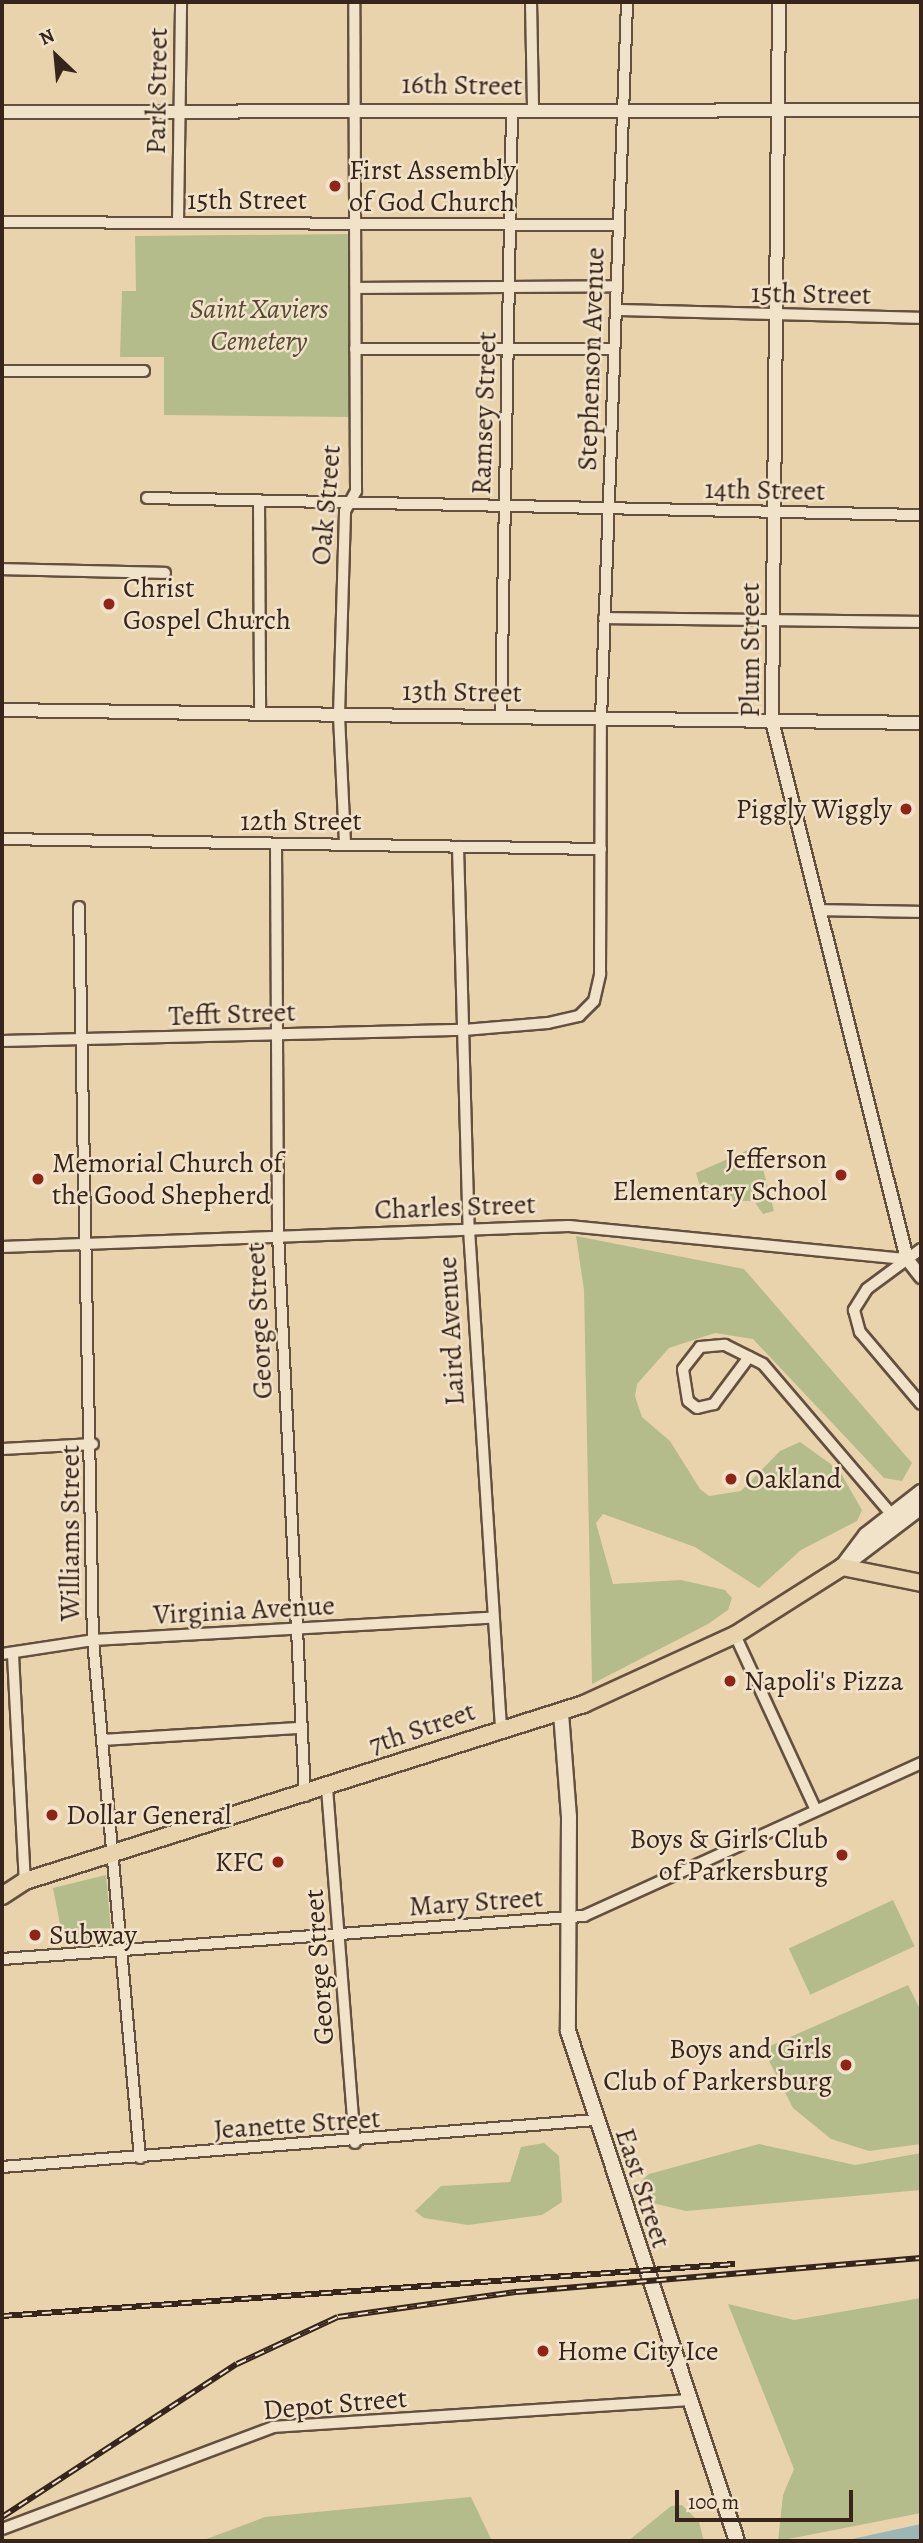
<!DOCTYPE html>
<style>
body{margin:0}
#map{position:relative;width:923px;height:2543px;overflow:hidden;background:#e9d3ad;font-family:Alegreya,serif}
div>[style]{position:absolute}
.green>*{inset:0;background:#b5bc8b;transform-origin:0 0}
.water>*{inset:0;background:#9bb6b4}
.roads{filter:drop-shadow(2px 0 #64503f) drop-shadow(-2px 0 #64503f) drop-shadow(0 2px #64503f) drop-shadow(0 -2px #64503f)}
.minor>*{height:10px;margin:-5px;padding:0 5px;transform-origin:5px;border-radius:5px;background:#f1e2ca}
.tertiary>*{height:12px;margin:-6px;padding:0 6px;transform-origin:6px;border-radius:6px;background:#f1e2ca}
.secondary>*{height:14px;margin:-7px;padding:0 7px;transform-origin:7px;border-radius:7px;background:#f1e2ca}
.primary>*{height:16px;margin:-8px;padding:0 8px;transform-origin:8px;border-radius:8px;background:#e9d3ad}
.rail>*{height:6px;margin-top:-3px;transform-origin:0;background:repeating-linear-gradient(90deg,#f1e2ca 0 10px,#37241a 0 20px);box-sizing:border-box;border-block:2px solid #37241a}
.dots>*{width:19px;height:19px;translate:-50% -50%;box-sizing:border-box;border:4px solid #f1e2ca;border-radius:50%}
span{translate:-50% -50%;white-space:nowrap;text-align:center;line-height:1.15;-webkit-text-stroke:5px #f1e2ca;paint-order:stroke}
.street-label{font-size:28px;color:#37241a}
.poi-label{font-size:28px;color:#37241a}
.left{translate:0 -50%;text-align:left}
.right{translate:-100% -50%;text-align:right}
.park-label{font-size:28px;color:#564a36;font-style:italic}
.frame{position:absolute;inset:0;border:4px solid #37241a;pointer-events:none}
.north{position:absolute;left:21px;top:21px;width:70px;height:70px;-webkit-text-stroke:5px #f1e2ca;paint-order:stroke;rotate:334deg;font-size:19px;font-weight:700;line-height:28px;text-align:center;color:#37241a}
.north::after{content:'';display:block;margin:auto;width:24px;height:32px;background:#37241a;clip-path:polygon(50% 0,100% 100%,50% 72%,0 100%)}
.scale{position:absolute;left:675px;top:2490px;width:178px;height:32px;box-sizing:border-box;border:4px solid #37241a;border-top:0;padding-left:9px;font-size:21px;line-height:24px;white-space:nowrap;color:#37241a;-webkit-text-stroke:5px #f1e2ca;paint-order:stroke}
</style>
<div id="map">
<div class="green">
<i style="clip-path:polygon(350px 234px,350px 417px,164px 415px,164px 357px,120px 357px,122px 291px,136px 291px,135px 236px)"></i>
<i style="clip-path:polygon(757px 1146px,774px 1211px,763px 1214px,754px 1201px,734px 1201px,724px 1190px,702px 1193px,696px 1173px)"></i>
<i style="clip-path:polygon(576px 1236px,744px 1269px,912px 1463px,902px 1481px,884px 1478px,753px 1339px,715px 1333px,669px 1348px,637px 1384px,635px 1396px,642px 1417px,670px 1441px,700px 1489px,709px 1496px,741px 1491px,780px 1451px,800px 1442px,839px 1470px,862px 1510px,857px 1521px,801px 1550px,759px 1588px,695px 1547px,603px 1514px,596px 1523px,613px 1584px,681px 1580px,725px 1590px,732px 1598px,728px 1610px,708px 1624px,592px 1684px,584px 1290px)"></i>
<i style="clip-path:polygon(106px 1875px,111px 1932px,105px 1941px,64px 1944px,53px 1888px)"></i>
<i style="left:893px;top:1900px;width:51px;height:115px;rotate:65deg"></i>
<i style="clip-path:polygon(908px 1985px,921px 2011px,921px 2144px,869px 2151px,831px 2139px,793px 2108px,763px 2049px)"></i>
<i style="clip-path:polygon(544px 2143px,559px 2156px,562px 2202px,542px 2215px,468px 2225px,424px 2218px,415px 2211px,441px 2186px,510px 2182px,521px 2147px)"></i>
<i style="clip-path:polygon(759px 2144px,855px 2165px,921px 2153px,921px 2190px,686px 2211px,648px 2202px,640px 2182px,649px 2174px)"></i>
<i style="clip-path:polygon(921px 2298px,921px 2513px,778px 2541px,783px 2495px,794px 2469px,728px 2304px,794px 2320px)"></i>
<i style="clip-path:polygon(471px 2497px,492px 2541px,201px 2541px,265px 2517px)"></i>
<i style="clip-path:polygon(682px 2505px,699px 2522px,704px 2541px,628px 2541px,671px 2506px)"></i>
</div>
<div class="water">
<i style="clip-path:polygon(921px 2524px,921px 2541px,843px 2541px)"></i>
</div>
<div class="roads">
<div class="minor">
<i style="left:531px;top:2px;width:109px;rotate:88.9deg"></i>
<i style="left:2px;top:222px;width:617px;rotate:0.28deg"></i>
<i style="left:178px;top:223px;width:221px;rotate:-89.2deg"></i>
<i style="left:356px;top:288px;width:261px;rotate:-0.4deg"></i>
<i style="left:616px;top:310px;width:305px;rotate:1.5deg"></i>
<i style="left:355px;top:349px;width:259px"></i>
<i style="left:2px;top:371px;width:142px"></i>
<i style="left:147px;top:498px;width:774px;rotate:1.26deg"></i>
<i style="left:259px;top:500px;width:214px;rotate:89.7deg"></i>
<i style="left:2px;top:569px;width:163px;rotate:1.4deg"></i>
<i style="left:604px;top:618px;width:317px;rotate:0.7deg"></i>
<i style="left:501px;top:717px;width:607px;rotate:-88.96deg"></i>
<i style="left:2px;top:839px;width:599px;rotate:0.96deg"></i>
<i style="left:345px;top:843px;width:128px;rotate:-92.7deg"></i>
<i style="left:339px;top:715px;width:204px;rotate:-88.3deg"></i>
<i style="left:345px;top:511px;width:23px;rotate:-61deg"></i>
<i style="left:356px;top:491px;width:489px;rotate:-90.2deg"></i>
<i style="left:276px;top:844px;width:390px;rotate:89.7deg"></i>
<i style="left:278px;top:1234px;width:563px;rotate:87.25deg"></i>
<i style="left:458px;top:847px;width:382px;rotate:88.4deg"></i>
<i style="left:469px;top:1229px;width:500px;rotate:86.33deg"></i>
<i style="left:79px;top:907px;width:733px;rotate:88.91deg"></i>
<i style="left:93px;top:1640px;width:520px;rotate:84.82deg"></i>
<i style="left:819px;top:910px;width:102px;rotate:1.1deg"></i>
<i style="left:2px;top:1041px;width:462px;rotate:-1.4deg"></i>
<i style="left:464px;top:1030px;width:84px;rotate:-4.8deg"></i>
<i style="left:548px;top:1023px;width:32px;rotate:-13deg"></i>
<i style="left:579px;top:1016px;width:21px;rotate:-45deg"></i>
<i style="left:594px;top:1001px;width:28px;rotate:-77deg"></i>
<i style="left:600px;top:974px;width:255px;rotate:-89.8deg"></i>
<i style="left:601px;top:719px;width:717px;rotate:-87.92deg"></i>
<i style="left:2px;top:1247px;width:567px;rotate:-2.12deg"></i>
<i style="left:569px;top:1226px;width:340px;rotate:5.6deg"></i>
<i style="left:921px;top:1249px;width:67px;rotate:143.5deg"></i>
<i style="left:867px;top:1289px;width:25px;rotate:122deg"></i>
<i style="left:854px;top:1310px;width:23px;rotate:75deg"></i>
<i style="left:860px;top:1332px;width:94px;rotate:49.7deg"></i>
<i style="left:749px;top:1357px;width:59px;rotate:126.7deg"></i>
<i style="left:714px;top:1404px;width:17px;rotate:167deg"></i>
<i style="left:697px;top:1408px;width:11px;rotate:-142deg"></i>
<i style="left:688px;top:1401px;width:32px;rotate:-99deg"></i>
<i style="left:683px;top:1369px;width:28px;rotate:-52deg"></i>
<i style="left:700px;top:1347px;width:25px;rotate:-5deg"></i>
<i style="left:725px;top:1345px;width:42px;rotate:26.6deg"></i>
<i style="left:763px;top:1364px;width:199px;rotate:49.5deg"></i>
<i style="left:2px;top:1449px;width:91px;rotate:-3.1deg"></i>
<i style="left:735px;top:1635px;width:193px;rotate:65.2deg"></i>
<i style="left:2px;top:1654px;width:92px;rotate:-8.7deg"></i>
<i style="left:93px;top:1640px;width:397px;rotate:-3.2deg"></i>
<i style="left:13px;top:1655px;width:226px;rotate:87deg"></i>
<i style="left:103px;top:1740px;width:198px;rotate:-3.5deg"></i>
<i style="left:327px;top:1788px;width:356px;rotate:85.5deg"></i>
<i style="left:2px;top:1959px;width:584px;rotate:-4.23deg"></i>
<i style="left:584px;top:1916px;width:370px;rotate:-24.4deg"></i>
<i style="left:2px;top:2167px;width:595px;rotate:-4.53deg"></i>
<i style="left:2px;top:2529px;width:290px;rotate:-20.6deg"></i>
<i style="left:273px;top:2427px;width:417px;rotate:-3.7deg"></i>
</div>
<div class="tertiary">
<i style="left:779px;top:2px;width:719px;rotate:90.56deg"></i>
<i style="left:772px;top:721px;width:555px;rotate:75.91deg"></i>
<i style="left:907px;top:1259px;width:23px;rotate:52deg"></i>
<i style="left:2px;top:112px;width:919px;rotate:-0.12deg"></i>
<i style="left:2px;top:710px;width:919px;rotate:0.81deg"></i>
</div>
<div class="secondary">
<i style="left:854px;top:1558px;width:84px;rotate:-37.3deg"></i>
<i style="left:842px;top:1567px;width:40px;rotate:-53deg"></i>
<i style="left:866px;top:1535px;width:70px;rotate:-38deg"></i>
<i style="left:561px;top:1713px;width:103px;rotate:85.6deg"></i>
<i style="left:569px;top:1816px;width:215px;rotate:90.3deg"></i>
<i style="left:568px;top:2031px;width:537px;rotate:71.67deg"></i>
</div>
<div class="primary">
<i style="left:2px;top:1896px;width:27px;rotate:-33deg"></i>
<i style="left:25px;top:1881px;width:586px;rotate:-17.57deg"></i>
<i style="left:584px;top:1704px;width:166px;rotate:-24.6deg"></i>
<i style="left:735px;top:1635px;width:127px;rotate:-32.4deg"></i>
<i style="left:842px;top:1567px;width:81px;rotate:11.4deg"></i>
</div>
</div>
<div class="rail">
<i style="left:2px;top:2316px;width:735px;rotate:-4.06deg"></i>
<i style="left:2px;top:2517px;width:280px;rotate:-33.1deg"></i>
<i style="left:237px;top:2364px;width:111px;rotate:-25deg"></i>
<i style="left:338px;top:2317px;width:181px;rotate:-8deg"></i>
<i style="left:517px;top:2292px;width:405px;rotate:-4.8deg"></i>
</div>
<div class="dots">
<i style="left:335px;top:186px;background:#8f2418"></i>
<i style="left:109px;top:604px;background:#8f2418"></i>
<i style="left:906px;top:809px;background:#8f2418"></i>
<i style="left:841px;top:1175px;background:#8f2418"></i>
<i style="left:38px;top:1179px;background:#8f2418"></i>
<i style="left:731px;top:1479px;background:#8f2418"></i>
<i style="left:730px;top:1681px;background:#8f2418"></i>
<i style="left:52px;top:1815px;background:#8f2418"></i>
<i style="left:842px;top:1855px;background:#8f2418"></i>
<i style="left:278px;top:1862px;background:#8f2418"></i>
<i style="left:35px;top:1935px;background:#8f2418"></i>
<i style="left:846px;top:2065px;background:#8f2418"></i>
<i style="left:543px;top:2351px;background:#8f2418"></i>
</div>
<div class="street-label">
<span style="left:462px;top:85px;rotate:1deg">16th Street</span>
<span style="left:157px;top:91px;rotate:-89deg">Park Street</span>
<span style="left:247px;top:200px">15th Street</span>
<span style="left:811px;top:294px;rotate:1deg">15th Street</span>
<span style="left:591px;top:359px;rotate:-88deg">Stephenson Avenue</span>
<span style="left:484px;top:413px;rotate:-88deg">Ramsey Street</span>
<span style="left:765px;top:490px;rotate:1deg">14th Street</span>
<span style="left:326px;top:505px;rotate:-85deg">Oak Street</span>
<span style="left:750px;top:650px;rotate:-90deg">Plum Street</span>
<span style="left:462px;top:692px;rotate:1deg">13th Street</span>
<span style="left:301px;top:821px">12th Street</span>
<span style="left:232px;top:1014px;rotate:-2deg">Tefft Street</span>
<span style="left:455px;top:1207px;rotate:-2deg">Charles Street</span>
<span style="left:259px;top:1321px;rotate:-93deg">George Street</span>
<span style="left:451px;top:1331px;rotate:-93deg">Laird Avenue</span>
<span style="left:70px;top:1533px;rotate:-90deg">Williams Street</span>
<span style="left:244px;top:1610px;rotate:-3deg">Virginia Avenue</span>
<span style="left:422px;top:1728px;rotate:-19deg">7th Street</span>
<span style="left:476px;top:1902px;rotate:-4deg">Mary Street</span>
<span style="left:319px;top:1967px;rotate:-94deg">George Street</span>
<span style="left:297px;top:2124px;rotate:-4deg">Jeanette Street</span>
<span style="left:643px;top:2188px;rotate:72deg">East Street</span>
<span style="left:335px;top:2404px;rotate:-5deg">Depot Street</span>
</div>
<div class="poi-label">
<span class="left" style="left:349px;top:186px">First Assembly<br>of God Church</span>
<span class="left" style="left:123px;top:604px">Christ<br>Gospel Church</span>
<span class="right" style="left:892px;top:809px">Piggly Wiggly</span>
<span class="right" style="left:827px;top:1175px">Jefferson<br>Elementary School</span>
<span class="left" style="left:52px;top:1179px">Memorial Church of<br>the Good Shepherd</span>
<span class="left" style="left:745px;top:1479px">Oakland</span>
<span class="left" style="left:744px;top:1681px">Napoli's Pizza</span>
<span class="left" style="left:66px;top:1815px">Dollar General</span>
<span class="right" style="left:828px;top:1855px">Boys &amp; Girls Club<br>of Parkersburg</span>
<span class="right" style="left:264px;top:1862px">KFC</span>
<span class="left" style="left:49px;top:1935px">Subway</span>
<span class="right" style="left:832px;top:2065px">Boys and Girls<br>Club of Parkersburg</span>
<span class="left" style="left:557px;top:2351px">Home City Ice</span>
</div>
<div class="park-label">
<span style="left:259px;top:325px">Saint Xaviers<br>Cemetery</span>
</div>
<div class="frame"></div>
<div class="north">N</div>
<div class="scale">100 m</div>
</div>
